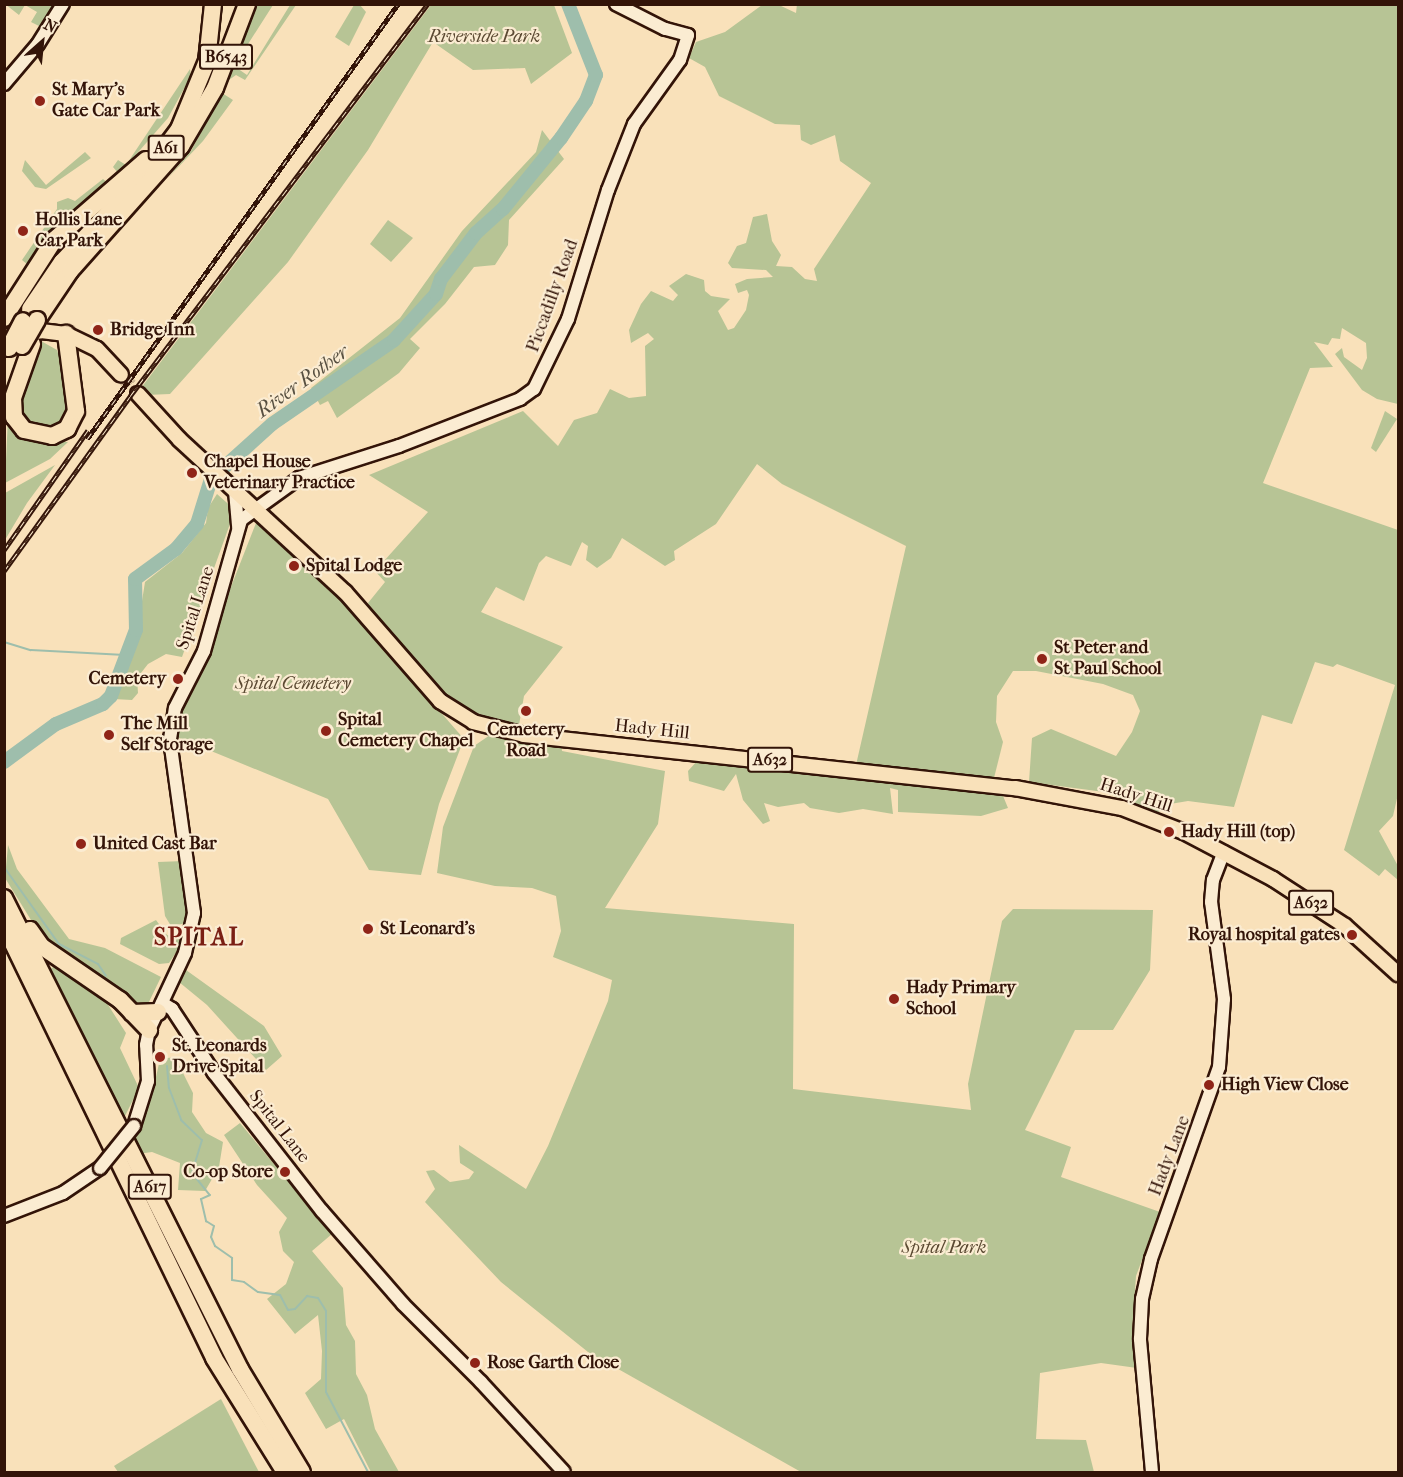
<!DOCTYPE html>
<style>
body{margin:0}
#map{position:relative;width:1403px;height:1477px;overflow:hidden;background:#f9e1ba;font-family:"IM FELL French Canon",serif}
div>[style]{position:absolute}
.green>*{inset:0;background:#b7c495}
.stream>*{height:2px;margin:-1px;padding:0 1px;transform-origin:1px;border-radius:1px;background:#9ebeac}
.river>*{height:14px;margin:-7px;padding:0 7px;transform-origin:7px;border-radius:7px;background:#9ebeac}
.primary-tunnel>*{height:14px;margin-top:-7px;transform-origin:0;background:repeating-linear-gradient(90deg,#d1b896 0 14px,transparent 0 21px)}
.roads{filter:drop-shadow(2px 0 #331408) drop-shadow(-2px 0 #331408) drop-shadow(0 2px #331408) drop-shadow(0 -2px #331408)}
.secondary>*{height:12px;margin:-6px;padding:0 6px;transform-origin:6px;border-radius:6px;background:#fbecd2}
.primary>*{height:14px;margin:-7px;padding:0 7px;transform-origin:7px;border-radius:7px;background:#f9e1ba}
.highway>*{height:16px;margin:-8px;padding:0 8px;transform-origin:8px;border-radius:8px;background:#f9e1ba}
.rail>*{height:4.5px;margin-top:-2.25px;transform-origin:0;background:repeating-linear-gradient(90deg,#fbecd2 0 7px,#331408 0 14px);box-sizing:border-box;border-block:2px solid #331408}
.bridges{filter:drop-shadow(2px 0 #331408) drop-shadow(-2px 0 #331408) drop-shadow(0 2px #331408) drop-shadow(0 -2px #331408)}
.secondary-bridge>*{height:12px;margin:-6px;padding:0 6px;transform-origin:6px;border-radius:6px;background:#fbecd2}
.highway-bridge>*{height:16px;margin:-8px;padding:0 8px;transform-origin:8px;border-radius:8px;background:#f9e1ba}
.dots>*{width:16px;height:16px;translate:-50% -50%;box-sizing:border-box;border:3px solid #fbecd2;border-radius:50%}
span{translate:-50% -50%;white-space:nowrap;text-align:center;line-height:1.15;-webkit-text-stroke:4.5px #fbecd2;paint-order:stroke}
.shield-label span{padding:2px 4px;background:#fbecd2;border:2px solid;border-radius:4px;-webkit-text-stroke-width:0}
.shield-label{font-size:16px;color:#331408;font-weight:700}
.park-label{font-size:18px;color:#5b4932;font-style:italic}
.poi-label{font-size:18px;color:#331408;font-weight:700}
.left{translate:0 -50%;text-align:left}
.right{translate:-100% -50%;text-align:right}
.street-label{font-size:18px;color:#331408}
.water-label{font-size:20px;color:#585041;font-style:italic}
.district-label{font-size:24px;color:#7a1f14;font-weight:700;letter-spacing:1.5px}
.frame{position:absolute;inset:0;border:6px solid #331408;pointer-events:none}
.north{position:absolute;left:12px;top:12px;width:60px;height:60px;-webkit-text-stroke:4px #fbecd2;paint-order:stroke;rotate:27deg;font-size:16px;font-weight:700;line-height:24px;text-align:center;color:#331408}
.north::after{content:'';display:block;margin:auto;width:21px;height:27px;background:#331408;clip-path:polygon(50% 0,100% 100%,50% 72%,0 100%)}
</style>
<div id="map">
<div class="green">
<i style="clip-path:polygon(5px 4px,56px 5px,43px 28px,31px 22px,37px 12px,25px 5px,19px 15px)"></i>
<i style="clip-path:polygon(797px 4px,1398px 5px,1398px 404px,1377px 399px,1362px 390px,1335px 354px,1342px 348px,1344px 357px,1362px 370px,1367px 358px,1366px 343px,1342px 328px,1340px 339px,1332px 338px,1328px 345px,1314px 342px,1333px 367px,1310px 368px,1263px 483px,1398px 530px,1398px 794px,1393px 816px,1379px 831px,1398px 866px,1398px 880px,1385px 869px,1379px 876px,1344px 850px,1395px 685px,1337px 664px,1333px 667px,1315px 662px,1292px 724px,1262px 715px,1234px 807px,1188px 801px,1170px 804px,1157px 813px,1104px 792px,1029px 782px,1032px 738px,1051px 729px,1116px 756px,1132px 732px,1140px 711px,1133px 695px,1103px 684px,1036px 671px,1013px 671px,997px 696px,996px 722px,1003px 742px,993px 782px,856px 765px,906px 546px,782px 484px,757px 464px,716px 524px,674px 551px,675px 560px,665px 566px,622px 538px,611px 558px,597px 568px,586px 560px,588px 546px,582px 542px,571px 566px,546px 556px,539px 563px,524px 601px,496px 587px,481px 612px,563px 647px,524px 696px,519px 725px,492px 720px,451px 701px,372px 614px,368px 603px,385px 582px,375px 571px,428px 512px,369px 475px,523px 411px,558px 446px,574px 420px,597px 413px,610px 389px,629px 398px,646px 396px,645px 346px,654px 339px,648px 333px,631px 343px,629px 330px,641px 304px,651px 291px,673px 301px,678px 295px,669px 286px,686px 274px,704px 280px,705px 291px,711px 296px,730px 299px,718px 311px,728px 330px,734px 328px,746px 310px,749px 295px,747px 290px,738px 293px,735px 284px,747px 279px,773px 277px,766px 270px,732px 268px,728px 263px,737px 246px,746px 243px,753px 217px,767px 214px,772px 241px,781px 255px,776px 266px,792px 267px,805px 279px,817px 281px,814px 269px,871px 183px,840px 161px,835px 135px,811px 145px,801px 140px,800px 125px,775px 124px,719px 96px,705px 67px,689px 58px,696px 42px,725px 32px,762px 5px,779px 5px,796px 13px)"></i>
<i style="clip-path:polygon(252px 5px,273px 5px,234px 66px,247px 75px,290px 5px,296px 5px,245px 80px,236px 75px,226px 82px)"></i>
<i style="clip-path:polygon(354px 5px,360px 5px,366px 12px,349px 46px,335px 37px)"></i>
<i style="clip-path:polygon(431px 5px,554px 5px,572px 53px,531px 84px,525px 68px,473px 70px,433px 42px,368px 150px,288px 262px,170px 394px,146px 395px,141px 388px)"></i>
<i style="clip-path:polygon(190px 69px,191px 76px,168px 118px,119px 174px,113px 167px,118px 160px,126px 165px)"></i>
<i style="clip-path:polygon(222px 93px,233px 100px,203px 141px,167px 179px,191px 151px)"></i>
<i style="clip-path:polygon(542px 130px,564px 159px,509px 220px,508px 245px,495px 265px,474px 267px,445px 304px,410px 339px,420px 348px,399px 373px,337px 418px,328px 401px,320px 405px,311px 388px,400px 318px,462px 231px,536px 152px)"></i>
<i style="clip-path:polygon(85px 152px,91px 158px,46px 189px,35px 187px,22px 171px,25px 160px,46px 185px)"></i>
<i style="clip-path:polygon(103px 179px,109px 184px,28px 265px,22px 260px,57px 209px,57px 202px,68px 198px,75px 201px)"></i>
<i style="clip-path:polygon(388px 220px,413px 238px,391px 262px,370px 244px)"></i>
<i style="clip-path:polygon(41px 341px,57px 350px,69px 386px,70px 409px,64px 423px,40px 431px,21px 418px,20px 387px)"></i>
<i style="clip-path:polygon(1385px 411px,1397px 419px,1376px 452px,1371px 448px)"></i>
<i style="clip-path:polygon(8px 416px,25px 437px,41px 442px,68px 442px,50px 459px,5px 483px)"></i>
<i style="clip-path:polygon(55px 465px,27px 503px,5px 540px,5px 493px)"></i>
<i style="clip-path:polygon(217px 494px,235px 510px,182px 657px,166px 654px,148px 664px,137px 678px,138px 693px,132px 700px,113px 699px,137px 633px,145px 582px,182px 553px,206px 523px,208px 508px)"></i>
<i style="clip-path:polygon(258px 518px,341px 598px,464px 739px,439px 804px,421px 875px,369px 870px,328px 799px,177px 737px,183px 709px)"></i>
<i style="clip-path:polygon(490px 735px,561px 744px,562px 751px,665px 771px,658px 824px,605px 908px,794px 924px,793px 1089px,971px 1110px,968px 1084px,1002px 921px,1013px 909px,1153px 910px,1150px 970px,1113px 1030px,1075px 1030px,1025px 1130px,1071px 1147px,1061px 1177px,1160px 1212px,1136px 1276px,1132px 1333px,1137px 1368px,1101px 1363px,1040px 1373px,1036px 1439px,1086px 1440px,1094px 1472px,801px 1472px,588px 1352px,501px 1282px,425px 1202px,435px 1189px,426px 1171px,434px 1170px,450px 1182px,469px 1179px,474px 1172px,460px 1163px,459px 1145px,526px 1189px,548px 1146px,608px 1001px,612px 980px,553px 957px,561px 931px,556px 896px,532px 888px,495px 886px,437px 873px,443px 827px,474px 746px)"></i>
<i style="clip-path:polygon(698px 760px,1001px 791px,1008px 808px,981px 816px,898px 812px,898px 790px,890px 788px,893px 814px,863px 809px,839px 813px,810px 808px,804px 803px,778px 807px,764px 803px,770px 821px,763px 824px,743px 800px,736px 774px,724px 791px,689px 781px,688px 771px)"></i>
<i style="clip-path:polygon(8px 845px,17px 869px,69px 939px,105px 948px,161px 977px,147px 1006px,138px 1007px,44px 941px,5px 878px)"></i>
<i style="clip-path:polygon(184px 861px,187px 923px,171px 926px,165px 916px,158px 862px)"></i>
<i style="clip-path:polygon(156px 920px,167px 935px,179px 938px,179px 948px,169px 963px,159px 964px,120px 944px,121px 938px)"></i>
<i style="clip-path:polygon(57px 965px,96px 986px,126px 1033px,120px 1048px,139px 1088px,122px 1122px,54px 986px,50px 969px)"></i>
<i style="clip-path:polygon(186px 970px,264px 1026px,282px 1056px,266px 1070px,207px 1005px,179px 982px)"></i>
<i style="clip-path:polygon(175px 1057px,193px 1093px,192px 1112px,206px 1133px,223px 1142px,219px 1167px,205px 1191px,178px 1190px,180px 1163px,152px 1152px,138px 1154px,131px 1141px,152px 1095px,160px 1059px)"></i>
<i style="clip-path:polygon(240px 1123px,332px 1234px,312px 1251px,343px 1288px,346px 1325px,355px 1341px,356px 1374px,367px 1395px,375px 1429px,399px 1472px,371px 1472px,344px 1419px,326px 1429px,305px 1393px,321px 1379px,322px 1351px,318px 1315px,295px 1334px,267px 1299px,286px 1284px,294px 1262px,283px 1251px,279px 1232px,287px 1218px,257px 1185px,224px 1135px)"></i>
<i style="clip-path:polygon(221px 1399px,259px 1472px,118px 1472px,114px 1466px)"></i>
</div>
<div class="stream">
<i style="left:4px;top:642px;width:28px;rotate:17deg"></i>
<i style="left:31px;top:650px;width:94px;rotate:3deg"></i>
<i style="left:4px;top:867px;width:95px;rotate:54.5deg"></i>
<i style="left:59px;top:944px;width:44px;rotate:27.1deg"></i>
<i style="left:98px;top:964px;width:14px;rotate:56deg"></i>
<i style="left:167px;top:1066px;width:22px;rotate:85deg"></i>
<i style="left:169px;top:1088px;width:34px;rotate:69deg"></i>
<i style="left:181px;top:1120px;width:29px;rotate:44deg"></i>
<i style="left:202px;top:1140px;width:34px;rotate:107deg"></i>
<i style="left:192px;top:1173px;width:28px;rotate:51deg"></i>
<i style="left:210px;top:1195px;width:10px;rotate:156deg"></i>
<i style="left:201px;top:1199px;width:23px;rotate:77deg"></i>
<i style="left:206px;top:1221px;width:9px;rotate:32deg"></i>
<i style="left:214px;top:1226px;width:11px;rotate:105deg"></i>
<i style="left:211px;top:1237px;width:10px;rotate:66deg"></i>
<i style="left:215px;top:1246px;width:21px;rotate:35deg"></i>
<i style="left:232px;top:1258px;width:22px;rotate:90deg"></i>
<i style="left:232px;top:1280px;width:12px;rotate:9deg"></i>
<i style="left:244px;top:1282px;width:17px;rotate:36deg"></i>
<i style="left:258px;top:1292px;width:22px;rotate:8deg"></i>
<i style="left:280px;top:1295px;width:17px;rotate:62deg"></i>
<i style="left:288px;top:1310px;width:7px;rotate:-8deg"></i>
<i style="left:295px;top:1309px;width:18px;rotate:-47deg"></i>
<i style="left:307px;top:1296px;width:11px;rotate:10deg"></i>
<i style="left:318px;top:1298px;width:15px;rotate:58deg"></i>
<i style="left:326px;top:1311px;width:81px;rotate:90deg"></i>
<i style="left:326px;top:1392px;width:90px;rotate:62.3deg"></i>
</div>
<div class="river">
<i style="left:4px;top:762px;width:64px;rotate:-36.2deg"></i>
<i style="left:56px;top:724px;width:51px;rotate:-23.1deg"></i>
<i style="left:103px;top:704px;width:11px;rotate:-45deg"></i>
<i style="left:111px;top:696px;width:71px;rotate:-69.3deg"></i>
<i style="left:136px;top:630px;width:51px;rotate:-91.1deg"></i>
<i style="left:135px;top:579px;width:51px;rotate:-36.2deg"></i>
<i style="left:176px;top:549px;width:33px;rotate:-50deg"></i>
<i style="left:197px;top:524px;width:47px;rotate:-72.7deg"></i>
<i style="left:211px;top:479px;width:82px;rotate:-42deg"></i>
<i style="left:272px;top:424px;width:148px;rotate:-34.5deg"></i>
<i style="left:394px;top:340px;width:62px;rotate:-47.6deg"></i>
<i style="left:436px;top:294px;width:16px;rotate:-72deg"></i>
<i style="left:441px;top:279px;width:58px;rotate:-52.7deg"></i>
<i style="left:476px;top:233px;width:36px;rotate:-42deg"></i>
<i style="left:503px;top:209px;width:92px;rotate:-50.8deg"></i>
<i style="left:561px;top:138px;width:45px;rotate:-56deg"></i>
<i style="left:586px;top:101px;width:28px;rotate:-69deg"></i>
<i style="left:596px;top:75px;width:76px;rotate:-111.5deg"></i>
</div>
<div class="primary-tunnel">
<i style="left:121px;top:375px;width:25px;rotate:48deg"></i>
</div>
<div class="roads">
<div class="secondary">
<i style="left:4px;top:84px;width:52px;rotate:-49.6deg"></i>
<i style="left:38px;top:44px;width:47px;rotate:-58deg"></i>
<i style="left:235px;top:491px;width:36px;rotate:85deg"></i>
<i style="left:162px;top:1003px;width:12px;rotate:31deg"></i>
<i style="left:172px;top:1009px;width:77px;rotate:56.7deg"></i>
<i style="left:214px;top:1073px;width:175px;rotate:52deg"></i>
<i style="left:322px;top:1211px;width:123px;rotate:48.9deg"></i>
<i style="left:403px;top:1304px;width:110px;rotate:45deg"></i>
<i style="left:481px;top:1382px;width:122px;rotate:47.3deg"></i>
<i style="left:134px;top:1126px;width:47px;rotate:-72.7deg"></i>
<i style="left:148px;top:1081px;width:36px;rotate:-93deg"></i>
<i style="left:146px;top:1045px;width:15px;rotate:-79deg"></i>
<i style="left:149px;top:1030px;width:85px;rotate:-64.9deg"></i>
<i style="left:185px;top:953px;width:41px;rotate:-77.3deg"></i>
<i style="left:194px;top:913px;width:176px;rotate:-97.9deg"></i>
<i style="left:170px;top:739px;width:31px;rotate:-81deg"></i>
<i style="left:175px;top:708px;width:64px;rotate:-63deg"></i>
<i style="left:204px;top:651px;width:136px;rotate:-74.2deg"></i>
<i style="left:241px;top:520px;width:72px;rotate:-35.9deg"></i>
<i style="left:299px;top:478px;width:105px;rotate:-17.7deg"></i>
<i style="left:399px;top:446px;width:130px;rotate:-21.2deg"></i>
<i style="left:520px;top:399px;width:17px;rotate:-36deg"></i>
<i style="left:534px;top:389px;width:78px;rotate:-64.1deg"></i>
<i style="left:568px;top:319px;width:135px;rotate:-72.8deg"></i>
<i style="left:608px;top:190px;width:71px;rotate:-68.5deg"></i>
<i style="left:634px;top:124px;width:79px;rotate:-54.3deg"></i>
<i style="left:680px;top:60px;width:26px;rotate:-72deg"></i>
<i style="left:688px;top:35px;width:24px;rotate:-165deg"></i>
<i style="left:665px;top:29px;width:55px;rotate:-153deg"></i>
<i style="left:4px;top:1216px;width:63px;rotate:-21.3deg"></i>
<i style="left:63px;top:1193px;width:45px;rotate:-34deg"></i>
<i style="left:1152px;top:1472px;width:134px;rotate:-95.2deg"></i>
<i style="left:1140px;top:1339px;width:40px;rotate:-87.1deg"></i>
<i style="left:1142px;top:1299px;width:41px;rotate:-77.3deg"></i>
<i style="left:1151px;top:1259px;width:204px;rotate:-70.5deg"></i>
<i style="left:1219px;top:1067px;width:68px;rotate:-85.8deg"></i>
<i style="left:1224px;top:999px;width:98px;rotate:-97.6deg"></i>
<i style="left:1211px;top:902px;width:22px;rotate:-85deg"></i>
<i style="left:1213px;top:880px;width:30px;rotate:-69deg"></i>
</div>
<div class="primary">
<i style="left:4px;top:337px;width:37px;rotate:-9deg"></i>
<i style="left:41px;top:331px;width:25px;rotate:7deg"></i>
<i style="left:66px;top:334px;width:34px;rotate:26deg"></i>
<i style="left:97px;top:349px;width:35px;rotate:47deg"></i>
<i style="left:138px;top:394px;width:62px;rotate:47.6deg"></i>
<i style="left:180px;top:440px;width:224px;rotate:42.7deg"></i>
<i style="left:345px;top:592px;width:145px;rotate:48.9deg"></i>
<i style="left:440px;top:701px;width:39px;rotate:32deg"></i>
<i style="left:473px;top:722px;width:53px;rotate:14.3deg"></i>
<i style="left:524px;top:735px;width:494px;rotate:6.2deg"></i>
<i style="left:1015px;top:788px;width:109px;rotate:10.6deg"></i>
<i style="left:1122px;top:808px;width:66px;rotate:21.2deg"></i>
<i style="left:1184px;top:832px;width:101px;rotate:27.8deg"></i>
<i style="left:1273px;top:879px;width:86px;rotate:33.1deg"></i>
<i style="left:1345px;top:926px;width:72px;rotate:42.2deg"></i>
</div>
<div class="highway">
<i style="left:30px;top:309px;width:57px;rotate:-55.8deg"></i>
<i style="left:62px;top:262px;width:124px;rotate:-46.6deg"></i>
<i style="left:147px;top:172px;width:54px;rotate:-53.3deg"></i>
<i style="left:179px;top:129px;width:74px;rotate:-67.6deg"></i>
<i style="left:207px;top:61px;width:57px;rotate:-84deg"></i>
<i style="left:4px;top:318px;width:93px;rotate:-57.3deg"></i>
<i style="left:54px;top:240px;width:122px;rotate:-41deg"></i>
<i style="left:37px;top:320px;width:59px;rotate:-56deg"></i>
<i style="left:70px;top:271px;width:167px;rotate:-48.4deg"></i>
<i style="left:181px;top:146px;width:67px;rotate:-59.6deg"></i>
<i style="left:215px;top:88px;width:90px;rotate:-69.1deg"></i>
<i style="left:32px;top:344px;width:57px;rotate:109.4deg"></i>
<i style="left:13px;top:398px;width:19px;rotate:87deg"></i>
<i style="left:14px;top:417px;width:16px;rotate:52deg"></i>
<i style="left:24px;top:430px;width:29px;rotate:12deg"></i>
<i style="left:52px;top:436px;width:17px;rotate:-25deg"></i>
<i style="left:67px;top:429px;width:20px;rotate:-63deg"></i>
<i style="left:76px;top:411px;width:78px;rotate:-97.4deg"></i>
<i style="left:4px;top:898px;width:527px;rotate:63.39deg"></i>
<i style="left:240px;top:1369px;width:120px;rotate:59deg"></i>
<i style="left:4px;top:925px;width:481px;rotate:64.1deg"></i>
<i style="left:214px;top:1358px;width:134px;rotate:58.1deg"></i>
<i style="left:30px;top:930px;width:19px;rotate:55deg"></i>
<i style="left:41px;top:946px;width:96px;rotate:34.4deg"></i>
<i style="left:120px;top:1000px;width:42px;rotate:46deg"></i>
<i style="left:132px;top:1013px;width:26px;rotate:-2deg"></i>
</div>
</div>
<div class="rail">
<i style="left:87px;top:439px;width:535px;rotate:-54.44deg"></i>
<i style="left:4px;top:550px;width:146px;rotate:-55deg"></i>
<i style="left:4px;top:571px;width:216px;rotate:-54.2deg"></i>
<i style="left:130px;top:396px;width:492px;rotate:-52.8deg"></i>
</div>
<div class="bridges">
<div class="secondary-bridge">
<i style="left:100px;top:1168px;width:54px;rotate:-51deg"></i>
</div>
<div class="highway-bridge">
<i style="left:22px;top:346px;width:30px;rotate:-60deg"></i>
<i style="left:9px;top:348px;width:30px;rotate:-63deg"></i>
</div>
</div>
<div class="dots">
<i style="left:40px;top:101px;background:#8f2418"></i>
<i style="left:23px;top:231px;background:#8f2418"></i>
<i style="left:98px;top:330px;background:#8f2418"></i>
<i style="left:192px;top:473px;background:#8f2418"></i>
<i style="left:294px;top:566px;background:#8f2418"></i>
<i style="left:1042px;top:659px;background:#8f2418"></i>
<i style="left:178px;top:679px;background:#8f2418"></i>
<i style="left:526px;top:711px;background:#8f2418"></i>
<i style="left:326px;top:731px;background:#8f2418"></i>
<i style="left:109px;top:735px;background:#8f2418"></i>
<i style="left:1169px;top:832px;background:#8f2418"></i>
<i style="left:81px;top:844px;background:#8f2418"></i>
<i style="left:368px;top:929px;background:#8f2418"></i>
<i style="left:1352px;top:935px;background:#8f2418"></i>
<i style="left:894px;top:999px;background:#8f2418"></i>
<i style="left:160px;top:1057px;background:#8f2418"></i>
<i style="left:1209px;top:1085px;background:#8f2418"></i>
<i style="left:285px;top:1172px;background:#8f2418"></i>
<i style="left:475px;top:1363px;background:#8f2418"></i>
</div>
<div class="shield-label">
<span style="left:226px;top:57px">B6543</span>
<span style="left:166px;top:148px">A61</span>
<span style="left:770px;top:760px">A632</span>
<span style="left:1311px;top:903px">A632</span>
<span style="left:150px;top:1187px">A617</span>
</div>
<div class="park-label">
<span style="left:484px;top:37px">Riverside Park</span>
<span style="left:293px;top:684px">Spital Cemetery</span>
<span style="left:944px;top:1248px">Spital Park</span>
</div>
<div class="poi-label">
<span class="left" style="left:52px;top:101px">St Mary's<br>Gate Car Park</span>
<span class="left" style="left:35px;top:231px">Hollis Lane<br>Car Park</span>
<span class="left" style="left:110px;top:330px">Bridge Inn</span>
<span class="left" style="left:204px;top:473px">Chapel House<br>Veterinary Practice</span>
<span class="left" style="left:306px;top:566px">Spital Lodge</span>
<span class="left" style="left:1054px;top:659px">St Peter and<br>St Paul School</span>
<span class="right" style="left:166px;top:679px">Cemetery</span>
<span class="left" style="left:338px;top:731px">Spital<br>Cemetery Chapel</span>
<span class="left" style="left:121px;top:735px">The Mill<br>Self Storage</span>
<span style="left:526px;top:741px">Cemetery<br>Road</span>
<span class="left" style="left:1181px;top:832px">Hady Hill (top)</span>
<span class="left" style="left:93px;top:844px">United Cast Bar</span>
<span class="left" style="left:380px;top:929px">St Leonard's</span>
<span class="right" style="left:1340px;top:935px">Royal hospital gates</span>
<span class="left" style="left:906px;top:999px">Hady Primary<br>School</span>
<span class="left" style="left:172px;top:1057px">St. Leonards<br>Drive Spital</span>
<span class="left" style="left:1221px;top:1085px">High View Close</span>
<span class="right" style="left:273px;top:1172px">Co-op Store</span>
<span class="left" style="left:487px;top:1363px">Rose Garth Close</span>
</div>
<div class="street-label">
<span style="left:553px;top:296px;rotate:-70deg">Piccadilly Road</span>
<span style="left:196px;top:608px;rotate:-72deg">Spital Lane</span>
<span style="left:652px;top:730px;rotate:6deg">Hady Hill</span>
<span style="left:1136px;top:796px;rotate:18deg">Hady Hill</span>
<span style="left:279px;top:1127px;rotate:52deg">Spital Lane</span>
<span style="left:1170px;top:1156px;rotate:-69deg">Hady Lane</span>
</div>
<div class="water-label">
<span style="left:302px;top:381px;rotate:-36deg">River Rother</span>
</div>
<div class="district-label">
<span style="left:199px;top:938px">SPITAL</span>
</div>
<div class="frame"></div>
<div class="north">N</div>
</div>
